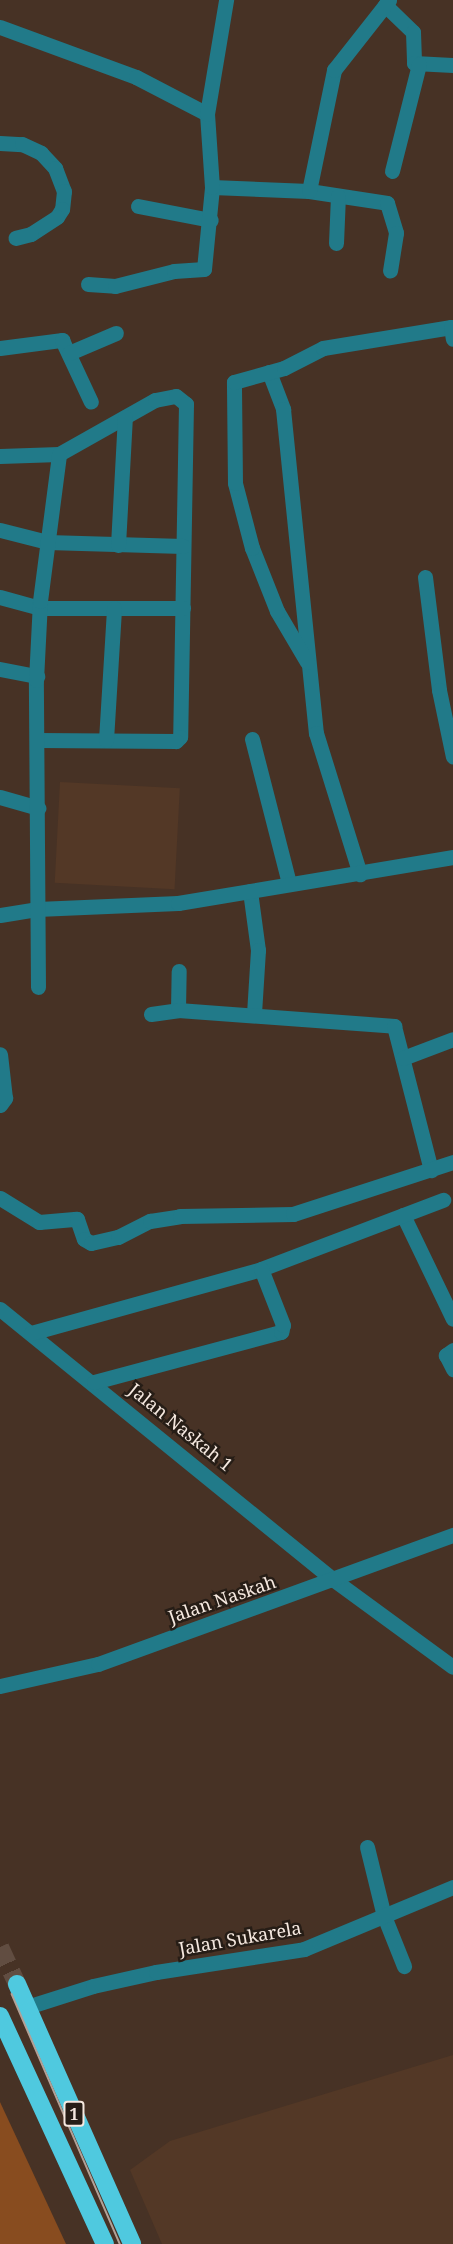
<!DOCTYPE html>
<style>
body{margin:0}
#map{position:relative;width:453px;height:2244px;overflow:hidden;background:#473225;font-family:"Noto Serif",serif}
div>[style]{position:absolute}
.built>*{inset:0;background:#533826;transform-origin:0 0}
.forest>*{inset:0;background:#884c1f}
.highway-tunnel>*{height:18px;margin-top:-9px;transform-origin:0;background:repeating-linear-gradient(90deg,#614d41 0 18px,transparent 0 27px)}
.minor>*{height:15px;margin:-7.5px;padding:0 7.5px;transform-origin:7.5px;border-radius:7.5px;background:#217a89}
.highway>*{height:18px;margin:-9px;padding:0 9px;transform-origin:9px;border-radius:9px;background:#4fc9df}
.tram>*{height:1.5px;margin:-0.75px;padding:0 0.75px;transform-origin:0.75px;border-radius:0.75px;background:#b2a197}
span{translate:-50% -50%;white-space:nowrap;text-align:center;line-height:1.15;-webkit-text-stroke:5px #261d16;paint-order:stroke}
.shield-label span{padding:2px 4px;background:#261d16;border:2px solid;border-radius:4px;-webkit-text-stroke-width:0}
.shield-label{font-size:16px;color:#f5e8df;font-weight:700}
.street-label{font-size:18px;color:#f5e8df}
</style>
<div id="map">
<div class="built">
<i style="left:60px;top:782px;width:120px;height:101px;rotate:3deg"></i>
<i style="clip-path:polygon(453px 2055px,453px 2244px,162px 2244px,130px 2170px,170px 2141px)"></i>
</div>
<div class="forest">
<i style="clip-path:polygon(0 2102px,66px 2244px,0 2244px)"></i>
</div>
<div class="highway-tunnel">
<i style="left:0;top:1947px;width:41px;rotate:65.3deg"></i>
</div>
<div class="minor">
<i style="left:385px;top:5px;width:39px;rotate:44deg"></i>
<i style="left:413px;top:32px;width:31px;rotate:88deg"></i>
<i style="left:414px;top:63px;width:39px;rotate:3deg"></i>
<i style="left:0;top:27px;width:145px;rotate:20.2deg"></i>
<i style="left:136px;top:77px;width:80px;rotate:27.5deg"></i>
<i style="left:0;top:143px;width:22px;rotate:3deg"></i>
<i style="left:22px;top:144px;width:21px;rotate:25deg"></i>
<i style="left:41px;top:153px;width:21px;rotate:47deg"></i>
<i style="left:55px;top:168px;width:25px;rotate:69deg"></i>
<i style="left:64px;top:191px;width:18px;rotate:96deg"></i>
<i style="left:62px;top:209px;width:9px;rotate:122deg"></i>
<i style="left:57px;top:217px;width:31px;rotate:147deg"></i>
<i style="left:31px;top:234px;width:16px;rotate:166deg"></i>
<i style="left:392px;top:171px;width:110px;rotate:-75.8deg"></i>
<i style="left:212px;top:187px;width:97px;rotate:2.4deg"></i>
<i style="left:309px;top:191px;width:79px;rotate:8.7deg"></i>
<i style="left:387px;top:203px;width:31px;rotate:73deg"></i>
<i style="left:396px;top:233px;width:38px;rotate:99deg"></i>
<i style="left:309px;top:191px;width:124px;rotate:-78.3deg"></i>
<i style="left:334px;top:70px;width:89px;rotate:-51.8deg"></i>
<i style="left:138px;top:206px;width:74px;rotate:10.9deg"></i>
<i style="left:336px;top:243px;width:47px;rotate:-87.6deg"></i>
<i style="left:88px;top:284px;width:27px;rotate:4deg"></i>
<i style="left:115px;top:286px;width:61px;rotate:-14.3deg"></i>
<i style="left:174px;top:271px;width:30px;rotate:-4deg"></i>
<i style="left:204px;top:269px;width:82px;rotate:-84.4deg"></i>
<i style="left:212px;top:187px;width:73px;rotate:-93.9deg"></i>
<i style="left:207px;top:114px;width:116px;rotate:-80.5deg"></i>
<i style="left:0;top:348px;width:63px;rotate:-7.4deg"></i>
<i style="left:62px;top:340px;width:68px;rotate:64.9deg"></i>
<i style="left:69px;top:353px;width:51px;rotate:-23.1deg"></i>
<i style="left:269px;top:372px;width:40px;rotate:69deg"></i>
<i style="left:283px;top:409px;width:326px;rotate:84.2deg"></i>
<i style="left:316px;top:733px;width:148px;rotate:72.7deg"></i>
<i style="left:0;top:456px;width:59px;rotate:-1.9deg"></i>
<i style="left:59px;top:454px;width:110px;rotate:-29.4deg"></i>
<i style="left:155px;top:400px;width:21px;rotate:-11deg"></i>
<i style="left:176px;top:396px;width:13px;rotate:39deg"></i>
<i style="left:186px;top:404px;width:333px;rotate:91deg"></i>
<i style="left:180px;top:737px;width:6px;rotate:135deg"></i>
<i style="left:176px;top:741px;width:138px;rotate:-179.6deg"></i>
<i style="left:0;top:530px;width:49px;rotate:14.3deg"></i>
<i style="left:47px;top:542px;width:136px;rotate:1.7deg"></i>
<i style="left:118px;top:545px;width:128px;rotate:-86.9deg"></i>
<i style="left:425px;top:577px;width:114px;rotate:82.9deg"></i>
<i style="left:439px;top:690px;width:68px;rotate:78.2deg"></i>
<i style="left:0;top:597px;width:41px;rotate:15.4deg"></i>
<i style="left:40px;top:608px;width:143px"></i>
<i style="left:307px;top:662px;width:59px;rotate:-120.5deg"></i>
<i style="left:277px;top:611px;width:68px;rotate:-111.6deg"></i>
<i style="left:252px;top:548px;width:67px;rotate:-104.7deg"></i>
<i style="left:235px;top:483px;width:101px;rotate:-90.6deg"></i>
<i style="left:234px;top:382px;width:52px;rotate:-15.6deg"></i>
<i style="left:284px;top:368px;width:44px;rotate:-27.1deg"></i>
<i style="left:323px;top:348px;width:130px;rotate:-9.3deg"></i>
<i style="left:451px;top:327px;width:12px;rotate:81deg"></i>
<i style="left:0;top:669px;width:38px;rotate:11deg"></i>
<i style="left:252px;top:739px;width:149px;rotate:75.6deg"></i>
<i style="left:106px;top:740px;width:132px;rotate:-86.5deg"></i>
<i style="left:0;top:797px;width:40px;rotate:16deg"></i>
<i style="left:250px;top:891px;width:60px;rotate:82.3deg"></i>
<i style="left:258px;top:950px;width:64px;rotate:93.6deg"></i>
<i style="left:0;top:915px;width:37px;rotate:-9deg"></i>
<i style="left:37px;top:909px;width:141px;rotate:-2.4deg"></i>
<i style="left:178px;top:903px;width:279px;rotate:-9.5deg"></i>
<i style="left:38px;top:987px;width:307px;rotate:-90.4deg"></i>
<i style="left:36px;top:680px;width:79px;rotate:-87.1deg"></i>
<i style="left:40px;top:601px;width:148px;rotate:-82.6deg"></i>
<i style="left:178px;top:1010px;width:39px;rotate:-89deg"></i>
<i style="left:151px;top:1014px;width:27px;rotate:-8deg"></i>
<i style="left:178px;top:1010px;width:217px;rotate:4.2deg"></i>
<i style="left:394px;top:1026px;width:149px;rotate:75.6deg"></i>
<i style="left:403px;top:1058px;width:53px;rotate:-20.8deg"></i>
<i style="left:0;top:1105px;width:9px;rotate:-54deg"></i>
<i style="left:5px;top:1098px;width:44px;rotate:-96.5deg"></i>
<i style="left:0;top:1198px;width:46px;rotate:31.6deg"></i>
<i style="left:39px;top:1222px;width:38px;rotate:-5deg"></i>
<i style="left:77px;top:1219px;width:21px;rotate:71deg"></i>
<i style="left:84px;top:1239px;width:8px;rotate:30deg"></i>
<i style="left:91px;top:1243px;width:28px;rotate:-13deg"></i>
<i style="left:118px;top:1237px;width:36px;rotate:-27deg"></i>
<i style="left:150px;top:1221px;width:30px;rotate:-9deg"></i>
<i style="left:180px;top:1216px;width:113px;rotate:-1deg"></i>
<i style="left:293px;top:1214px;width:168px;rotate:-18deg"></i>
<i style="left:403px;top:1215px;width:115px;rotate:64.3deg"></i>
<i style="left:0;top:1309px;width:430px;rotate:39.1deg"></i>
<i style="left:334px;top:1580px;width:147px;rotate:36.2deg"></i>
<i style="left:31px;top:1333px;width:239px;rotate:-15.5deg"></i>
<i style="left:261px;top:1269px;width:195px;rotate:-20.8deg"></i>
<i style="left:453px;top:1350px;width:9px;rotate:144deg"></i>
<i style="left:446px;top:1355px;width:16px;rotate:63deg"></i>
<i style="left:94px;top:1382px;width:194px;rotate:-15deg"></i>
<i style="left:281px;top:1332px;width:7px;rotate:-74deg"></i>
<i style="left:283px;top:1325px;width:60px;rotate:-111.4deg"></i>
<i style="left:0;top:1686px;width:100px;rotate:-12.7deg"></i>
<i style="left:98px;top:1664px;width:378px;rotate:-20deg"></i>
<i style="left:367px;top:1847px;width:71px;rotate:76.2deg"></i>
<i style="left:384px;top:1916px;width:54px;rotate:68.2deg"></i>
<i style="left:27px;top:2007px;width:69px;rotate:-17.7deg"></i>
<i style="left:93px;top:1986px;width:65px;rotate:-12.5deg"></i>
<i style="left:156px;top:1972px;width:150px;rotate:-8.8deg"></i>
<i style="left:304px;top:1949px;width:161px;rotate:-22.6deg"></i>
</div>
<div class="highway">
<i style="left:17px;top:1984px;width:284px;rotate:66.1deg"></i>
<i style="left:0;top:2016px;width:251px;rotate:65.3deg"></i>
</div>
<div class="tram">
<i style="left:12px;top:1994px;width:272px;rotate:66.6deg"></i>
</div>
<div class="shield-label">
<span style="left:74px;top:2114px">1</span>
</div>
<div class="street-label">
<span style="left:181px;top:1427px;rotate:39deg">Jalan Naskah 1</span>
<span style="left:222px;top:1599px;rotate:-19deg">Jalan Naskah</span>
<span style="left:240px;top:1938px;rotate:-10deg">Jalan Sukarela</span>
</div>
</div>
